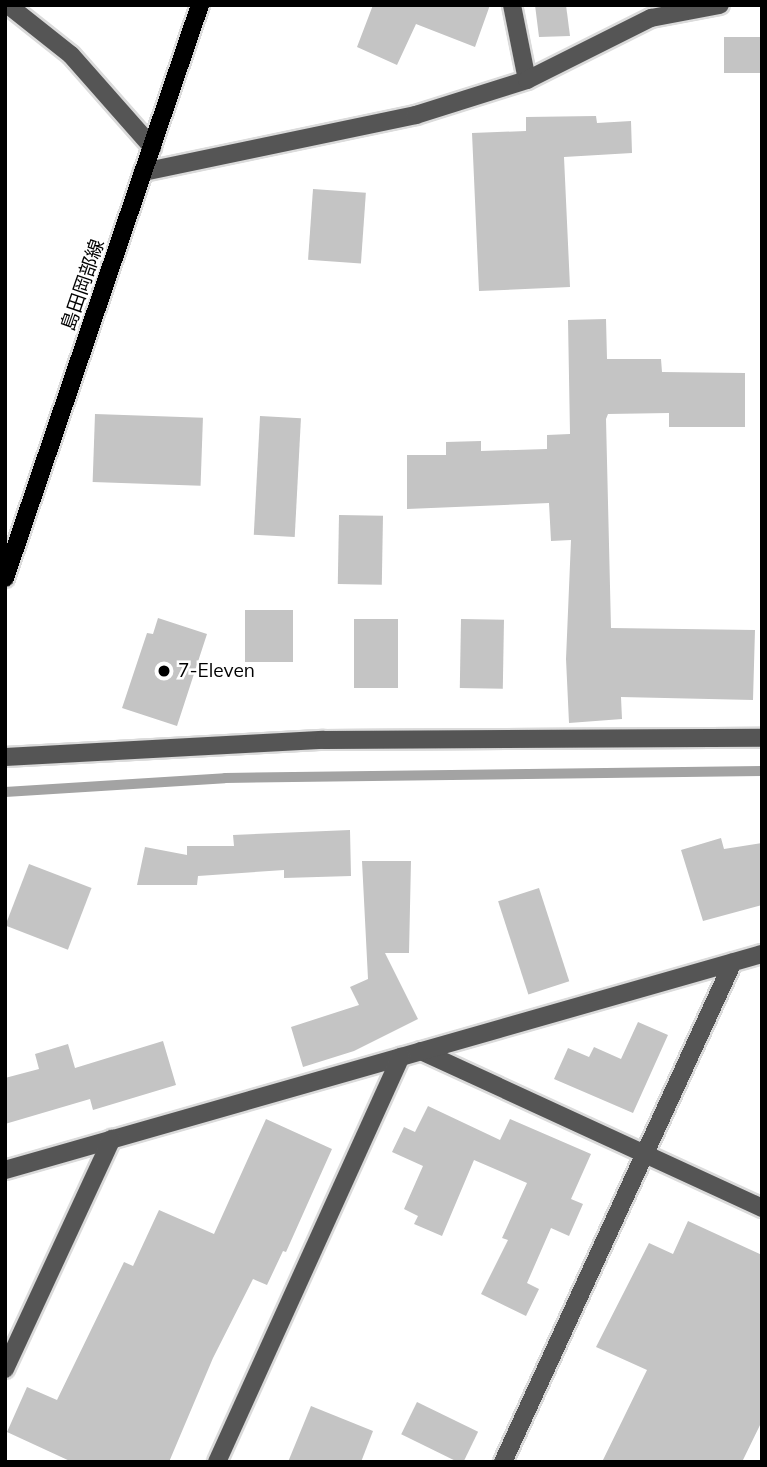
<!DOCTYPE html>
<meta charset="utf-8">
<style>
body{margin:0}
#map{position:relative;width:767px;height:1467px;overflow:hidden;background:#fff;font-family:Mulish,"Noto Sans JP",sans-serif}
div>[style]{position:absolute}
.stream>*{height:10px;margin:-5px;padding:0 5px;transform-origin:5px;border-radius:5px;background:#a3a3a3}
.building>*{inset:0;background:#c4c4c4;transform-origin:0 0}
.roads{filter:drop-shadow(2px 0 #dbdbdb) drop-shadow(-2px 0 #dbdbdb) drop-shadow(0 2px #dbdbdb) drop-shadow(0 -2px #dbdbdb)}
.minor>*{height:18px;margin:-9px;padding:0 9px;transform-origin:9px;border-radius:9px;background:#555}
.major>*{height:18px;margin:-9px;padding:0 9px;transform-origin:9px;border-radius:9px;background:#000}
.dots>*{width:19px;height:19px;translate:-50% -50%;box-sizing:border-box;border:4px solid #fff;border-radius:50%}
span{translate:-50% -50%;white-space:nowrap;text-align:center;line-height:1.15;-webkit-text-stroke:5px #fff;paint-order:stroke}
.street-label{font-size:19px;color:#000}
.poi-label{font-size:19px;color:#000}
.left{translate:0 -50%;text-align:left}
.frame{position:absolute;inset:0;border:7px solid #000;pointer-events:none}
</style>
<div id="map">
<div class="stream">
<i style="left:5px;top:792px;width:220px;rotate:-3.6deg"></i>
<i style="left:225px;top:778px;width:537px;rotate:-0.75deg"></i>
</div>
<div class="building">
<i style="clip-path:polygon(373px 5px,490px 5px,475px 47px,416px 24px,397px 65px,357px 47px)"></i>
<i style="clip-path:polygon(535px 5px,566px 5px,570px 36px,539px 37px)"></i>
<i style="left:762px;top:37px;width:36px;height:38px;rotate:90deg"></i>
<i style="clip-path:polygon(596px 116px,597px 123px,631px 121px,632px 153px,564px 157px,570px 287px,479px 291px,472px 133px,526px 131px,526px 117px)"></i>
<i style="left:313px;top:189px;width:53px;height:71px;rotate:4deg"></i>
<i style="clip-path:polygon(606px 319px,607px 359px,661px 359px,662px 372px,745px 373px,745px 427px,669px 427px,669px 413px,608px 414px,606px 419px,611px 628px,755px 630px,753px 700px,621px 697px,622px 719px,569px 723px,566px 659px,571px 540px,551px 541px,549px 503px,407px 509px,407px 455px,446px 455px,446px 442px,481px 441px,481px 451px,547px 449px,547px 435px,570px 434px,568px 320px)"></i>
<i style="left:95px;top:414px;width:108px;height:68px;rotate:2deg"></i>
<i style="left:260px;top:416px;width:41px;height:119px;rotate:3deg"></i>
<i style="left:339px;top:515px;width:44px;height:69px;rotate:1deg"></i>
<i style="left:293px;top:610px;width:52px;height:48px;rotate:90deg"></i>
<i style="clip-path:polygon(158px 618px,207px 634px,177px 726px,122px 708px,147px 633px,153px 634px)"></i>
<i style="left:354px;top:619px;width:44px;height:69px"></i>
<i style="left:461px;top:619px;width:43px;height:69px;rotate:1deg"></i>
<i style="clip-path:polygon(350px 830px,351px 876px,284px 878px,284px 870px,198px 876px,197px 885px,137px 885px,145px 847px,187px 855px,187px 846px,234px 846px,233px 835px)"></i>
<i style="clip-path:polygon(721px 838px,724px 849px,762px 843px,762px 905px,703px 921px,681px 850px)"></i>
<i style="clip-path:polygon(362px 861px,411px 861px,409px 953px,385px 953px,418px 1019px,354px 1051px,303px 1067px,291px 1027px,359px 1005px,350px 987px,368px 979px)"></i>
<i style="left:29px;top:864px;width:67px;height:66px;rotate:21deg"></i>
<i style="left:539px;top:888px;width:98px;height:43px;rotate:72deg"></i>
<i style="clip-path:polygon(638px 1022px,668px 1035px,633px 1113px,554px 1079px,568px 1048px,589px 1057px,594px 1047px,621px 1059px)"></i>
<i style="clip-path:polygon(163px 1041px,176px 1085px,93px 1110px,90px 1099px,5px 1124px,5px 1078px,39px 1069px,35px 1054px,68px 1044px,75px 1068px)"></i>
<i style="clip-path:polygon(428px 1106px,500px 1140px,510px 1119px,591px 1154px,571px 1199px,583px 1204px,569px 1236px,551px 1228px,527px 1283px,539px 1289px,526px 1316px,481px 1294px,508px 1240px,502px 1238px,527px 1183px,474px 1160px,442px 1236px,414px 1224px,418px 1216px,404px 1209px,423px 1166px,392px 1152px,404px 1127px,415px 1132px)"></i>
<i style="clip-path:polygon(266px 1119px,332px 1149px,286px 1252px,283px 1251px,267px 1285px,253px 1279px,213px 1358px,169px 1462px,72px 1462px,7px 1432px,27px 1387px,57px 1400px,124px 1262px,133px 1266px,159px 1210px,214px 1234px)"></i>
<i style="clip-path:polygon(688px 1221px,762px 1255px,762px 1421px,742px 1462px,602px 1462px,647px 1370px,596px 1347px,649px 1243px,673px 1254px)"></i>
<i style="left:417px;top:1402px;width:68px;height:36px;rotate:26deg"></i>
<i style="clip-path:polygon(311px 1406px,373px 1431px,361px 1462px,288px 1462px)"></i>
</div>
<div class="roads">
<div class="minor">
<i style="left:8px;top:5px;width:80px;rotate:38.4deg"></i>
<i style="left:71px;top:55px;width:123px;rotate:48.6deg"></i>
<i style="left:512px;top:5px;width:76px;rotate:78.7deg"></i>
<i style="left:143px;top:172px;width:279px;rotate:-11.8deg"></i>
<i style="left:416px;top:115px;width:116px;rotate:-17.5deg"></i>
<i style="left:527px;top:80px;width:139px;rotate:-26.6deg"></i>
<i style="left:651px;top:18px;width:70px;rotate:-10.7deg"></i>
<i style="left:5px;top:757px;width:319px;rotate:-3.1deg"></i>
<i style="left:324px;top:740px;width:438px;rotate:-0.3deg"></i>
<i style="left:421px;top:1051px;width:375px;rotate:24.7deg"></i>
<i style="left:5px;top:1170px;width:787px;rotate:-15.93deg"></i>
<i style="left:5px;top:1369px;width:254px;rotate:-65.1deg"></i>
<i style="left:217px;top:1462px;width:445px;rotate:-65.6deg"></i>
<i style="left:503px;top:1462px;width:550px;rotate:-65.3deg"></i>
</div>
<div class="major">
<i style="left:5px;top:578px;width:605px;rotate:-71.21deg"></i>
</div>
</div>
<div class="dots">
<i style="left:164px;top:671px;background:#000"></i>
</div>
<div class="street-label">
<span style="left:83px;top:285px;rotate:-71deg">島田岡部線</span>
</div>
<div class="poi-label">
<span class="left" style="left:178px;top:671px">7-Eleven</span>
</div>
<div class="frame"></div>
</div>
